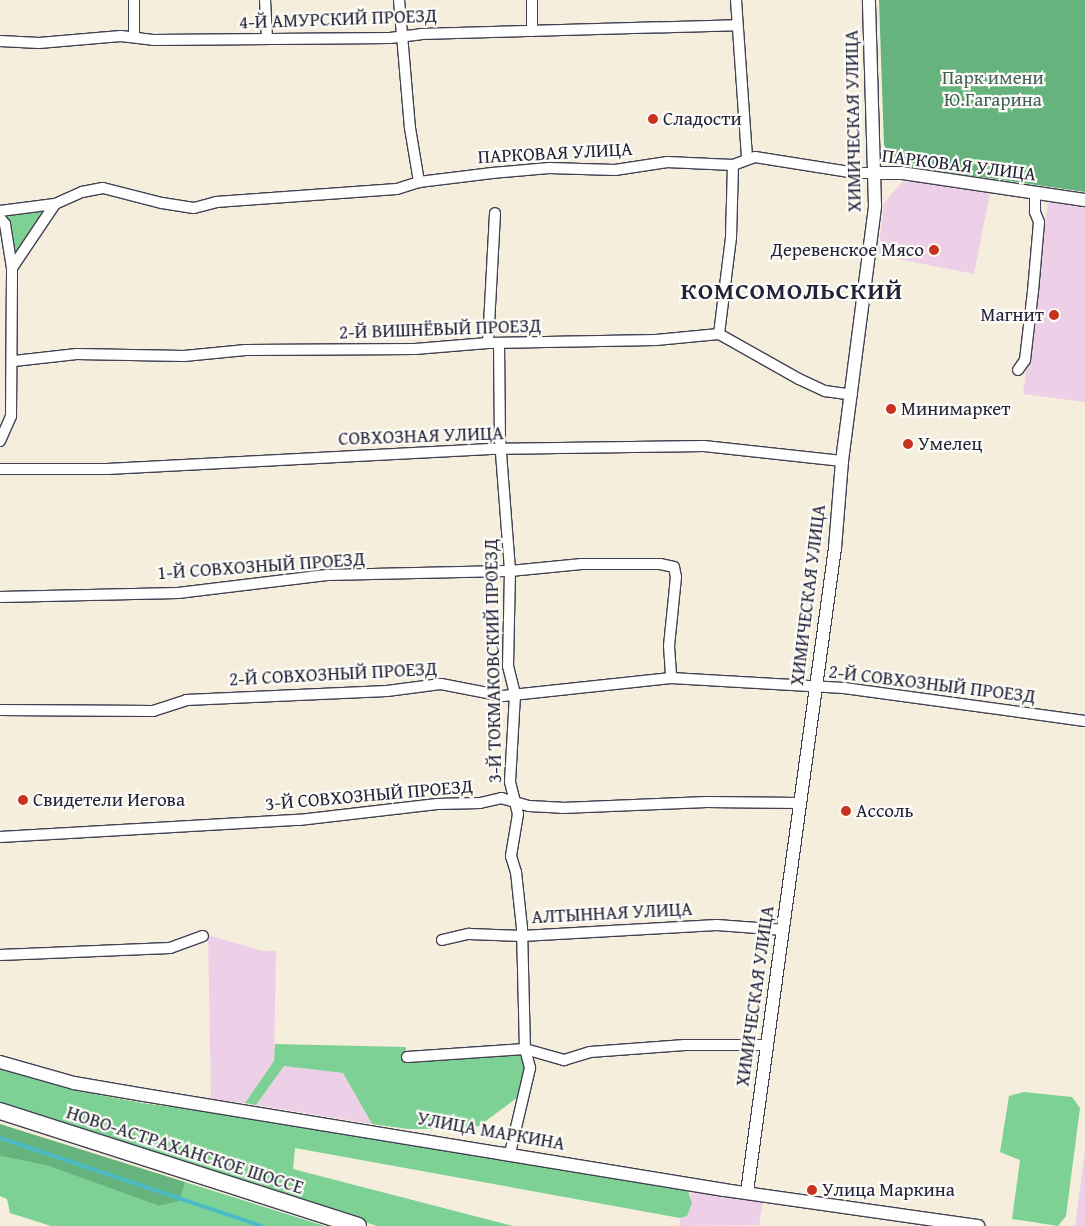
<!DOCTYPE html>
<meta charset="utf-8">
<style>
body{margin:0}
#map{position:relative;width:1085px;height:1226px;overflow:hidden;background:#f6eedc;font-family:"Gentium Book Plus",serif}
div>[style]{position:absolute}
.built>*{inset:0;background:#edd0e8}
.green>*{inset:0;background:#7dd194}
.forest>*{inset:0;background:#66b37e}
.stream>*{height:4px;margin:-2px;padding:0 2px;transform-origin:2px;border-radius:2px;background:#4cbac5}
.roads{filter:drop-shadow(1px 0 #424153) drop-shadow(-1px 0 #424153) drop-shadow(0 1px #424153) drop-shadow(0 -1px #424153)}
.minor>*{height:10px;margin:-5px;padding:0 5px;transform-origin:5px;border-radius:5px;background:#fff}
.tertiary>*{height:12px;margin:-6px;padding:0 6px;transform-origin:6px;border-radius:6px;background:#fff}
.primary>*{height:16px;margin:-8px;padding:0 8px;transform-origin:8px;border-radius:8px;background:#fff}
.dots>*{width:14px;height:14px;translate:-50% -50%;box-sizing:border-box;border:2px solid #fdfcf7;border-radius:50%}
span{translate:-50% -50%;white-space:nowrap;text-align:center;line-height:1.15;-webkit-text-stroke:4.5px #fdfcf7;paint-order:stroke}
.street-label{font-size:19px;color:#22223b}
.park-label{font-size:19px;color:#425f5a}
.poi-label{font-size:19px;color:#22223b}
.left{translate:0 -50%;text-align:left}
.right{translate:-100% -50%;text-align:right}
.district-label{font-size:24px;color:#22223b;font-weight:700;letter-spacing:1px}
</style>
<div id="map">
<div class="built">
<i style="clip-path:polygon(912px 181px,990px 193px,974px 274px,878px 255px,884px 203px,902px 182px)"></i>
<i style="clip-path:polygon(1048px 202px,1085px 208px,1085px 402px,1023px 394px)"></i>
<i style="clip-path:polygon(208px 935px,263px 951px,276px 951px,274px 1061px,245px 1103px,211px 1099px)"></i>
<i style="clip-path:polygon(284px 1066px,343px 1073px,372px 1124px,256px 1105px)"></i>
<i style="clip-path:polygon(1085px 1151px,1085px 1226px,1075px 1226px)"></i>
<i style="clip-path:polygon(688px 1191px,763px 1202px,759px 1225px,679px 1226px,680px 1218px,687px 1216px,691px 1195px)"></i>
</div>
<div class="green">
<i style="clip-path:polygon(41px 208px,43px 214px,15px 255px,13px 239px,2px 215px)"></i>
<i style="clip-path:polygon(275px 1044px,406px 1047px,406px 1060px,516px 1054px,523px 1058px,524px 1083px,518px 1097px,479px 1126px,452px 1129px,408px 1129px,372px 1124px,343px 1073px,284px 1066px,256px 1105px,245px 1103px,274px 1061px)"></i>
<i style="clip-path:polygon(0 1069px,73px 1090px,142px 1103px,300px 1125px,688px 1191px,692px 1203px,687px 1216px,680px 1218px,295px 1148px,293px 1169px,513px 1226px,377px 1226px,0 1105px)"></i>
<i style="clip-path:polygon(1024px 1092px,1072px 1097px,1080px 1108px,1066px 1216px,1058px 1226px,1012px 1219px,1020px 1160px,1000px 1152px,1009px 1096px)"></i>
<i style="clip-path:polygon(0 1156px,48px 1166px,159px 1206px,180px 1201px,185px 1182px,325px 1226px,51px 1226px,10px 1213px,7px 1199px,0 1196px)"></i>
</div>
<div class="forest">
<i style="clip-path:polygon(879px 0,1085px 0,1085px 192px,911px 167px,890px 156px,884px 145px)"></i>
<i style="clip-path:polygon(0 1124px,185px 1182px,180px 1201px,159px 1206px,48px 1166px,0 1156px)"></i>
</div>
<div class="stream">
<i style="left:0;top:1138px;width:276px;rotate:18.6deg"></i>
</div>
<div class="roads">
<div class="minor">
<i style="left:265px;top:0;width:37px;rotate:87deg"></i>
<i style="left:399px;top:0;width:128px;rotate:85.1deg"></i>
<i style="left:410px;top:128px;width:55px;rotate:80.5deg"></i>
<i style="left:736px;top:0;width:158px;rotate:86deg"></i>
<i style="left:532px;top:31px;width:31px;rotate:-90deg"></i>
<i style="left:134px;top:36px;width:36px;rotate:-90deg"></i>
<i style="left:0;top:41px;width:39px;rotate:3deg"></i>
<i style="left:39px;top:43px;width:82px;rotate:-4.9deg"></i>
<i style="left:121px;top:36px;width:32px;rotate:7deg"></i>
<i style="left:153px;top:40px;width:237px;rotate:-0.5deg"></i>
<i style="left:390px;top:38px;width:31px;rotate:-7deg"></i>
<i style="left:421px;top:34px;width:316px;rotate:-1.6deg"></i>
<i style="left:0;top:211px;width:55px;rotate:-7.3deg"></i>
<i style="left:55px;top:204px;width:30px;rotate:-24deg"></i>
<i style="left:82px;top:192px;width:21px;rotate:-11deg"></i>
<i style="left:103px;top:188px;width:61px;rotate:14.3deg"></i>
<i style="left:162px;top:203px;width:32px;rotate:9deg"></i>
<i style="left:194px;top:208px;width:23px;rotate:-15deg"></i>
<i style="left:216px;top:202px;width:181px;rotate:-4.1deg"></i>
<i style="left:397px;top:189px;width:23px;rotate:-18deg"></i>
<i style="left:419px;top:182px;width:74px;rotate:-7deg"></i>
<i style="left:492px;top:173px;width:57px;rotate:-5deg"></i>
<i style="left:549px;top:168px;width:66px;rotate:1.7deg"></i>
<i style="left:615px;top:170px;width:53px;rotate:-8.7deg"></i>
<i style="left:667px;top:162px;width:66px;rotate:2.6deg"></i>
<i style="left:733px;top:165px;width:23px;rotate:-20deg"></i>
<i style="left:755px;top:157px;width:102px;rotate:9deg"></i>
<i style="left:856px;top:173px;width:20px"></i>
<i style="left:0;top:218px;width:8px;rotate:50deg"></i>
<i style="left:5px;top:224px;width:45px;rotate:81deg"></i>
<i style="left:719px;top:334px;width:98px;rotate:-82.9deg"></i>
<i style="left:731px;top:237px;width:72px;rotate:-88.4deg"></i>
<i style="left:488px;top:343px;width:130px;rotate:-86.9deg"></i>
<i style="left:499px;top:344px;width:96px;rotate:89.4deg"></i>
<i style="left:500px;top:440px;width:131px;rotate:85.6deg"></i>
<i style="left:510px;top:571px;width:95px;rotate:91.2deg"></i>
<i style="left:508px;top:666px;width:30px;rotate:76deg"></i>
<i style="left:515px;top:695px;width:87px;rotate:93.3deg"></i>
<i style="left:510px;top:782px;width:33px;rotate:76deg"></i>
<i style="left:518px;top:814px;width:43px;rotate:99.5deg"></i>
<i style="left:511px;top:856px;width:17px;rotate:73deg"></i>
<i style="left:516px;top:872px;width:56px;rotate:83.9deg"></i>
<i style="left:522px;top:928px;width:121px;rotate:88.6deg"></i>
<i style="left:525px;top:1049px;width:20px;rotate:75deg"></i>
<i style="left:530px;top:1068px;width:87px;rotate:103.2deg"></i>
<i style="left:14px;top:361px;width:63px;rotate:-6.3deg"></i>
<i style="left:77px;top:354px;width:107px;rotate:1.1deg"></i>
<i style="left:184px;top:356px;width:62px;rotate:-5.5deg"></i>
<i style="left:246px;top:350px;width:169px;rotate:-0.3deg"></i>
<i style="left:415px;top:349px;width:73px;rotate:-4.7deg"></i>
<i style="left:488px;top:343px;width:168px;rotate:-1deg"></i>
<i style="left:656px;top:340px;width:63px;rotate:-5.4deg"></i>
<i style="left:719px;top:334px;width:92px;rotate:29.4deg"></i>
<i style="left:799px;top:379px;width:29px;rotate:25deg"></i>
<i style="left:825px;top:391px;width:27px;rotate:8deg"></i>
<i style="left:1018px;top:370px;width:12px;rotate:-55deg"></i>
<i style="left:1025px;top:360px;width:69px;rotate:-83.4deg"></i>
<i style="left:1033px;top:291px;width:69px;rotate:-85deg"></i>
<i style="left:1039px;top:222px;width:11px;rotate:-112deg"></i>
<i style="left:1035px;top:212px;width:18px;rotate:-90deg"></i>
<i style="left:0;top:441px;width:27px;rotate:-66deg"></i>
<i style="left:11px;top:416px;width:148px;rotate:-89.6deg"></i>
<i style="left:12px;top:268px;width:77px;rotate:-56.1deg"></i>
<i style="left:0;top:469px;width:107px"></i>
<i style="left:107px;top:469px;width:384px;rotate:-3deg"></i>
<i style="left:490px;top:449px;width:214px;rotate:-0.8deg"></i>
<i style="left:704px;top:446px;width:139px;rotate:6.2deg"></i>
<i style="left:0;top:597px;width:178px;rotate:-1.3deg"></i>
<i style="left:178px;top:593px;width:150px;rotate:-6.9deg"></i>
<i style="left:327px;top:575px;width:183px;rotate:-1.3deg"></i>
<i style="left:510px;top:571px;width:72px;rotate:-5.6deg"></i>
<i style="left:582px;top:564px;width:78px"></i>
<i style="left:660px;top:564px;width:14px;rotate:12deg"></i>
<i style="left:674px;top:567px;width:10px;rotate:79deg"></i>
<i style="left:676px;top:577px;width:69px;rotate:95.8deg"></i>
<i style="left:669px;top:646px;width:32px;rotate:86deg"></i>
<i style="left:0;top:710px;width:153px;rotate:0.4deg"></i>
<i style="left:153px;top:711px;width:35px;rotate:-18deg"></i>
<i style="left:186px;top:700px;width:201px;rotate:-2.6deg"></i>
<i style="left:387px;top:691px;width:54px;rotate:-7.4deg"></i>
<i style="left:441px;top:684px;width:63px;rotate:11deg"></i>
<i style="left:503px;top:696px;width:169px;rotate:-6.1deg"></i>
<i style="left:671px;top:678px;width:173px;rotate:3.3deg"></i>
<i style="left:844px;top:688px;width:243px;rotate:7.8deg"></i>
<i style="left:0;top:837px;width:299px;rotate:-3.3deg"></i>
<i style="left:299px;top:820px;width:139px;rotate:-6.6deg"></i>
<i style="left:437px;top:804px;width:43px;rotate:-1.3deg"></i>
<i style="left:480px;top:803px;width:22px;rotate:-13deg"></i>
<i style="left:501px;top:798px;width:29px;rotate:16deg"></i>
<i style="left:529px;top:806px;width:33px;rotate:3deg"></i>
<i style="left:562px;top:808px;width:145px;rotate:-2.4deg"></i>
<i style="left:707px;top:802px;width:92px;rotate:0.6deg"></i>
<i style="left:442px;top:940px;width:28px;rotate:-13deg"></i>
<i style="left:469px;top:934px;width:53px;rotate:2.2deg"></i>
<i style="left:522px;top:936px;width:195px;rotate:-3.2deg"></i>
<i style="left:717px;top:925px;width:67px;rotate:4.3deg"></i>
<i style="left:0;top:955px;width:170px;rotate:-2.4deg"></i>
<i style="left:170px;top:948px;width:35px;rotate:-20deg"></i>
<i style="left:407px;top:1057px;width:118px;rotate:-3.9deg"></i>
<i style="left:525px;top:1049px;width:41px;rotate:15.8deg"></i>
<i style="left:564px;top:1060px;width:27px;rotate:-17deg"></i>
<i style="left:590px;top:1052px;width:95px;rotate:-4.2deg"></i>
<i style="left:685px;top:1045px;width:82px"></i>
</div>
<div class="tertiary">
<i style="left:876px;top:173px;width:26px"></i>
<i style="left:902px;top:173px;width:185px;rotate:8.4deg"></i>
<i style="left:0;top:1062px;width:77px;rotate:15.8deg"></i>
<i style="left:74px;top:1083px;width:71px;rotate:9.7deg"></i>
<i style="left:144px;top:1095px;width:588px;rotate:9.3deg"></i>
<i style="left:724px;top:1190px;width:257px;rotate:8.1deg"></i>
<i style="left:747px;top:1192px;width:650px;rotate:-82.22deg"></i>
<i style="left:835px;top:548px;width:87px;rotate:-85.4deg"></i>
<i style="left:842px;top:461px;width:257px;rotate:-82.6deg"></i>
<i style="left:875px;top:206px;width:206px;rotate:-91.7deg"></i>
</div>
<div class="primary">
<i style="left:0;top:1111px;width:376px;rotate:17.8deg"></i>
</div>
</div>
<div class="dots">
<i style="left:653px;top:119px;background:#c8321e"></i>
<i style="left:934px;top:250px;background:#c8321e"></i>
<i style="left:1054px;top:315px;background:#c8321e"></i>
<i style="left:891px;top:409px;background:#c8321e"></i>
<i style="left:908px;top:444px;background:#c8321e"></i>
<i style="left:23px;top:800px;background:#c8321e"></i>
<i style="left:846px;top:811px;background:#c8321e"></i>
<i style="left:812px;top:1190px;background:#c8321e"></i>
</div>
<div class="street-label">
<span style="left:338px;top:19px;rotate:-2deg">4-Й АМУРСКИЙ ПРОЕЗД</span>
<span style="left:853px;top:121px;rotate:-91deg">ХИМИЧЕСКАЯ УЛИЦА</span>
<span style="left:555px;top:153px;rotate:-3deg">ПАРКОВАЯ УЛИЦА</span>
<span style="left:959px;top:165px;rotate:7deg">ПАРКОВАЯ УЛИЦА</span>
<span style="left:440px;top:329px;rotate:-2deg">2-Й ВИШНЁВЫЙ ПРОЕЗД</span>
<span style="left:421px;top:436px;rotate:-2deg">СОВХОЗНАЯ УЛИЦА</span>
<span style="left:261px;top:566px;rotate:-4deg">1-Й СОВХОЗНЫЙ ПРОЕЗД</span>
<span style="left:808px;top:595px;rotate:-83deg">ХИМИЧЕСКАЯ УЛИЦА</span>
<span style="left:493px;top:661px;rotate:-91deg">3-Й ТОКМАКОВСКИЙ ПРОЕЗД</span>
<span style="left:333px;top:674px;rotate:-3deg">2-Й СОВХОЗНЫЙ ПРОЕЗД</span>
<span style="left:932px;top:684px;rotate:7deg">2-Й СОВХОЗНЫЙ ПРОЕЗД</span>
<span style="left:369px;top:795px;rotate:-5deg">3-Й СОВХОЗНЫЙ ПРОЕЗД</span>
<span style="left:612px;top:913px;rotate:-3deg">АЛТЫННАЯ УЛИЦА</span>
<span style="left:755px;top:996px;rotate:-82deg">ХИМИЧЕСКАЯ УЛИЦА</span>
<span style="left:491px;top:1131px;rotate:10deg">УЛИЦА МАРКИНА</span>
<span style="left:185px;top:1150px;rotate:18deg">НОВО-АСТРАХАНСКОЕ ШОССЕ</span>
</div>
<div class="park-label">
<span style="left:993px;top:89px">Парк имени<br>Ю.Гагарина</span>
</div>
<div class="poi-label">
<span class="left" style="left:663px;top:119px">Сладости</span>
<span class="right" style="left:924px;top:250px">Деревенское Мясо</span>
<span class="right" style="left:1044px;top:315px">Магнит</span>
<span class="left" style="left:901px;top:409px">Минимаркет</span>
<span class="left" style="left:918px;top:444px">Умелец</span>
<span class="left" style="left:33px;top:800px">Свидетели Иегова</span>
<span class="left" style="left:856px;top:811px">Ассоль</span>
<span class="left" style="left:822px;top:1190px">Улица Маркина</span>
</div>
<div class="district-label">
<span style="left:792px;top:291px">КОМСОМОЛЬСКИЙ</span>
</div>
</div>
